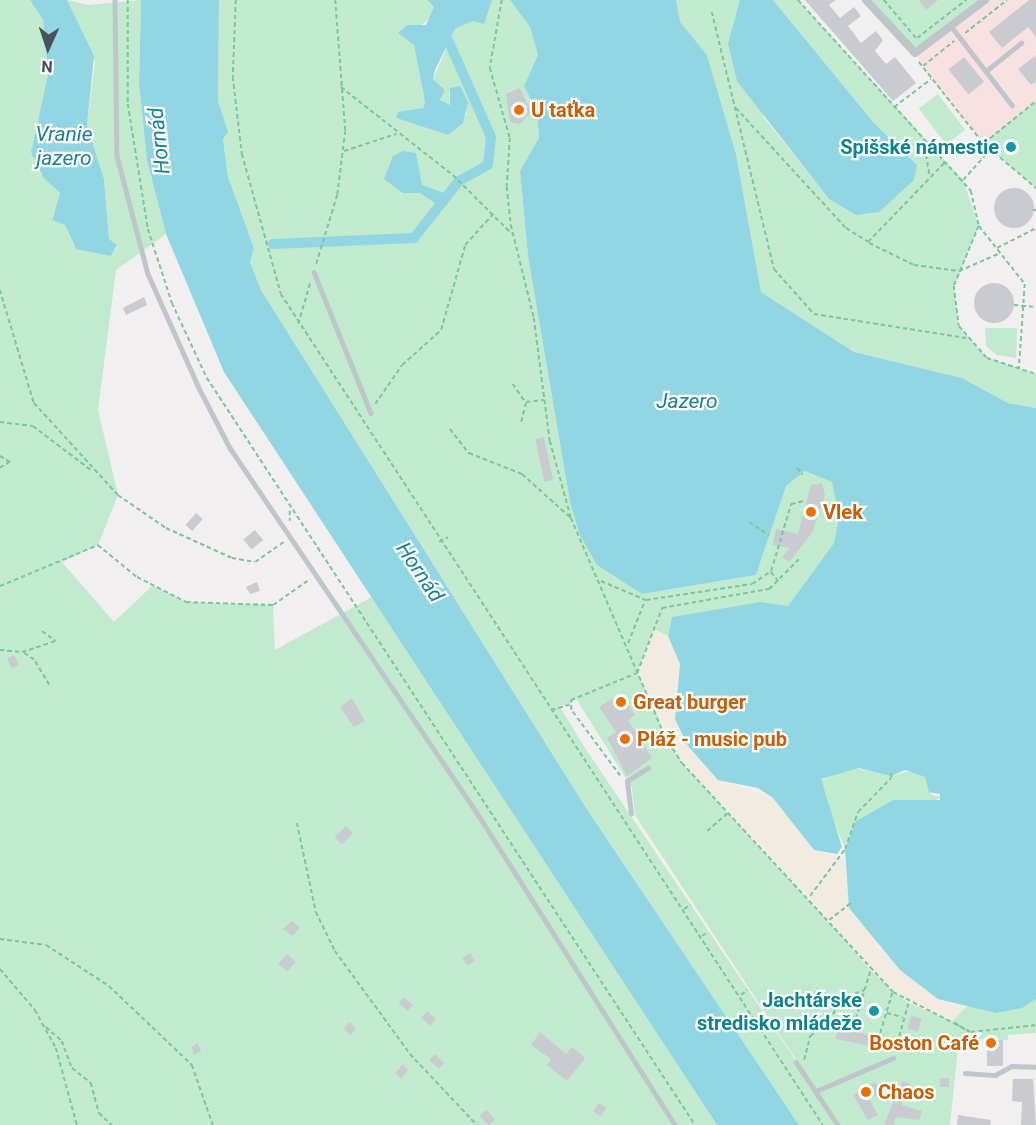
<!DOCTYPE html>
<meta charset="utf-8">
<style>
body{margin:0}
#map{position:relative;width:1036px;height:1125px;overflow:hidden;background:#f1efef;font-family:Roboto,sans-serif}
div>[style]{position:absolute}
.medical>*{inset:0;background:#f8e2e1}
.green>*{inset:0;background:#c1eacf;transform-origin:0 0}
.sand>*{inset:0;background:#f1ebe1}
.water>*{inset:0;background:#93d6e3}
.canal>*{height:10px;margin:-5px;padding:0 5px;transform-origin:5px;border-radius:5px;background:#93d6e3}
.building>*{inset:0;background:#c9cbd1;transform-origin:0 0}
.round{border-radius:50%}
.path>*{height:1.5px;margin-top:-0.75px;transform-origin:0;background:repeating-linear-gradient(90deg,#7dc59e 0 4.5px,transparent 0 7.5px)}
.lane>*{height:4.5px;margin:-2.25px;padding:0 2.25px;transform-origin:2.25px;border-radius:2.25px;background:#bec6cc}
.street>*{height:8px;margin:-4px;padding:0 4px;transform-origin:4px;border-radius:4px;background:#bec6cc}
.dots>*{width:16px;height:16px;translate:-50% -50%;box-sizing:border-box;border:3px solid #fff;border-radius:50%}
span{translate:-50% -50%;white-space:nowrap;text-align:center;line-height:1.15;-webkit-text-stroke:4.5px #fff;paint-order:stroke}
.food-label{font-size:20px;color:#c56008;font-weight:700}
.left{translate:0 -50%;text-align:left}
.right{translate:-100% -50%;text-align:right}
.culture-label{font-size:20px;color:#0d838f;font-weight:700}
.water-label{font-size:21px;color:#1a8093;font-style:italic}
.north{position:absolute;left:18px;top:18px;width:60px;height:60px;-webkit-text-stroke:4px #fff;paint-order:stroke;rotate:183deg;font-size:16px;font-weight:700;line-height:24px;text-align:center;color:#48525a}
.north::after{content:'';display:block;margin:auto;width:21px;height:27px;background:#48525a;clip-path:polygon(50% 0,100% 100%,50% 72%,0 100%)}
</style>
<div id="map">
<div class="medical">
<i style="clip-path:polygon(985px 0,1036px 0,1036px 101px,983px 143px,919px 64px,918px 51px)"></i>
</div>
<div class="green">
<i style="clip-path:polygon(0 0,30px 0,43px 20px,48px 74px,32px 146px,39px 172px,60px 193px,52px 217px,65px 225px,74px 246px,111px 256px,117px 247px,109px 239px,104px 179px,87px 125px,95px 62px,67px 0,88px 5px,141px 0,139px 84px,147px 160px,166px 234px,116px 270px,98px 410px,118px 495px,98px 545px,62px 562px,114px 622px,153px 585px,186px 602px,273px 605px,275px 650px,372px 597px,717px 1125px,0 1125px)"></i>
<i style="clip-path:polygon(evenodd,219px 0,427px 0,434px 7px,431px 17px,406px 38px,414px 45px,425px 102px,423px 108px,396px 118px,448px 135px,467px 114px,449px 92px,450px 105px,440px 100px,445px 90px,433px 79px,455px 29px,473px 21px,492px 0,510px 0,530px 27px,538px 55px,524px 86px,537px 112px,539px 139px,520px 171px,528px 256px,570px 502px,628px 583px,642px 594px,756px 575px,786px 486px,805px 471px,833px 482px,839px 517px,834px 543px,788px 606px,672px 617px,668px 636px,654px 629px,641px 669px,665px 736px,682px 763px,893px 992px,952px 1021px,969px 1004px,1014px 1009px,1036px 999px,1036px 1033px,1008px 1035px,1008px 1040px,959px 1039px,950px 1125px,799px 1125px,588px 811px,261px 290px,250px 262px,254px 248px,228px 177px,218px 101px,219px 0,575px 697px,632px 788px,635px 815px,833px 1116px,585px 748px,559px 705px,570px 705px,575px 697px,219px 0,839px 1028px,891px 1040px,888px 1050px,835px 1039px,839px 1028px)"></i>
<i style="clip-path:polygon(676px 0,740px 0,763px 116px,829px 199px,856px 215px,917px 165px,874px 123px,773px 0,798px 0,963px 180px,979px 226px,954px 286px,959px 326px,986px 357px,1036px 374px,1036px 408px,1008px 403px,962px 378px,854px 352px,761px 292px,736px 154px,707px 55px,679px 22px)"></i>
<i style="clip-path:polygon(866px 0,985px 0,918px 51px)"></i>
<i style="left:938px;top:94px;width:45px;height:24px;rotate:53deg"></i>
<i style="clip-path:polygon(1036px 101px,1036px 188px,983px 143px)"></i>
<i style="clip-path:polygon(985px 328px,1017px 328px,1016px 358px,997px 355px,986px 346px)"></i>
<i style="clip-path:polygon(853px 768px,895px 775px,910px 771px,925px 777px,932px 795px,942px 797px,930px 803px,893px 800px,856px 821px,845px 849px,818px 781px)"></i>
</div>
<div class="sand">
<i style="clip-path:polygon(654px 629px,668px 636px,680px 664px,675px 719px,735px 785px,773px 798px,814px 850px,844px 859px,850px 911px,867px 924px,879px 948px,925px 990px,953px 1004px,969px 1004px,952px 1021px,908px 1003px,871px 971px,810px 897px,682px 763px,637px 673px)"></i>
</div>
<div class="water">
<i style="clip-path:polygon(30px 0,67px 0,94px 56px,87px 125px,104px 179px,109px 239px,117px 245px,111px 256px,76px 249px,65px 225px,52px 220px,60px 193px,43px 177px,31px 152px,48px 74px,43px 20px)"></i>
<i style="clip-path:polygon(141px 0,219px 0,218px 101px,228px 132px,223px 139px,228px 177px,254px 248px,250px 262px,261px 290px,588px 811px,799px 1125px,717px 1125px,224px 372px,166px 234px,147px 160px,139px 84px)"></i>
<i style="clip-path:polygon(427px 0,492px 0,484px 24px,473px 21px,455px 29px,435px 70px,433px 79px,445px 90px,440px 100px,450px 105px,450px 88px,460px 86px,468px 102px,463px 123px,448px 135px,396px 118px,398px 112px,423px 108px,425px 102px,414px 45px,398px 33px,407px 25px,426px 25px,434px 7px)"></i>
<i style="clip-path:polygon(510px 0,676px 0,680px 22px,707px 55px,736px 154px,761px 292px,854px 352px,962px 378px,1008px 403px,1036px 408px,1036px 999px,1022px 1008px,996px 1013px,938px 999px,900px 970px,849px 908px,845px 849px,856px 821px,893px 800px,940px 800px,940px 794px,929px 792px,925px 777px,905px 770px,891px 776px,859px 768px,821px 779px,842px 847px,837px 854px,814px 850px,773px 798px,758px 788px,718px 780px,688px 746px,675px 719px,680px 664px,668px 636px,672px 617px,761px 602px,788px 606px,834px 543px,839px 517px,832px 482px,805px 471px,786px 486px,756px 575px,642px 594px,597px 565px,580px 535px,570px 502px,528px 256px,520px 171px,539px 138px,537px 112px,524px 86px,538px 55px,530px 27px)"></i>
<i style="clip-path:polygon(740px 0,773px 0,874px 123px,917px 165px,914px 180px,879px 212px,856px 215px,829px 199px,737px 81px,728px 44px)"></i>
<i style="clip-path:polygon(403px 151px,416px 153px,422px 185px,446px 194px,438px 205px,420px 193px,403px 193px,384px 179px,393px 156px)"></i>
</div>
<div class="canal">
<i style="left:273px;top:244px;width:141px;rotate:-2.4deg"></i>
<i style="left:414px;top:238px;width:73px;rotate:-51.7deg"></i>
<i style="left:459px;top:181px;width:33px;rotate:-29deg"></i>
<i style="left:488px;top:165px;width:28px;rotate:-84deg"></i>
<i style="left:491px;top:137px;width:106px;rotate:-113.9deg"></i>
</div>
<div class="building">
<i style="clip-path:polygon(805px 0,836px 0,829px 5px,840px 18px,854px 7px,861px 16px,848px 26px,861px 43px,876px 31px,883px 40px,875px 51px,886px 64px,895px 57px,916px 83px,893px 101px)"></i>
<i style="clip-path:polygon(919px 0,938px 0,926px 10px)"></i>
<i style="clip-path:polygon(1029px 0,1036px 0,1036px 37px,1028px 27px,1002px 48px,989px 32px)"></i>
<i style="clip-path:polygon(1036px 55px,1036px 81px,1031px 85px,1018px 69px)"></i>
<i style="left:964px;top:57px;width:32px;height:20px;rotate:51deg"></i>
<i style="clip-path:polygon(520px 88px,531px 112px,520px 124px,510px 122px,506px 94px)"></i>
<i class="round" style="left:994px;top:188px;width:40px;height:40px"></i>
<i class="round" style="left:974px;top:283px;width:40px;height:40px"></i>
<i style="clip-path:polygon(144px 297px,147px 305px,126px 315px,123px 308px)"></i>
<i style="left:544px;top:437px;width:44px;height:9px;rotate:78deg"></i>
<i style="clip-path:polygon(822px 483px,825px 495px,812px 533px,789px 562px,782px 557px,790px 548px,773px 545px,776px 529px,798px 534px,811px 485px)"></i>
<i style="left:196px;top:513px;width:9px;height:16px;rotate:41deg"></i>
<i style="left:255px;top:530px;width:13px;height:15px;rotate:51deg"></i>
<i style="clip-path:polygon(257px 582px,260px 591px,250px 594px,246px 587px)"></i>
<i style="left:14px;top:655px;width:11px;height:8px;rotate:63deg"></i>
<i style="clip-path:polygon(621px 693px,635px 715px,628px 720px,652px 758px,627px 776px,607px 738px,616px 732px,599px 707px)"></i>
<i style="clip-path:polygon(352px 698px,365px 721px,354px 727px,340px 707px)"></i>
<i style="left:346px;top:826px;width:10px;height:16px;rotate:45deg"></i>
<i style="clip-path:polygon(292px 921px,300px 927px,293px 936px,283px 929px)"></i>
<i style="left:470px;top:953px;width:9px;height:9px;rotate:58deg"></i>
<i style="left:287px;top:954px;width:12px;height:13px;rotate:42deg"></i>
<i style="left:404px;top:997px;width:12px;height:8px;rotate:42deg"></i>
<i style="left:872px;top:1003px;width:10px;height:14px;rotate:17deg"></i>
<i style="left:427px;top:1011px;width:12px;height:9px;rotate:42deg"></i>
<i style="left:911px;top:1016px;width:11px;height:13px;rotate:15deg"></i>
<i style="clip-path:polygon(349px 1022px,356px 1028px,351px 1035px,344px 1029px)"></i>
<i style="clip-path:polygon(839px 1028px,891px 1040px,888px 1050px,835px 1039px)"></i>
<i style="clip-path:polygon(540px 1032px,566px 1054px,572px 1047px,585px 1058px,567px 1081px,547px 1065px,551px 1059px,531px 1045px)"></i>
<i style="left:987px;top:1040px;width:16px;height:26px"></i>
<i style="clip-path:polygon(198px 1043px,201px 1051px,194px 1055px,191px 1047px)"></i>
<i style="left:435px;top:1054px;width:13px;height:8px;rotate:45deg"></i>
<i style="clip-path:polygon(403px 1064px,408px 1070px,401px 1079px,395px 1073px)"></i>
<i style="left:940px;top:1078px;width:9px;height:9px"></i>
<i style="clip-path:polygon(1013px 1079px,1033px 1079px,1036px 1125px,1021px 1125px,1022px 1102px,1012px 1101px)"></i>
<i style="clip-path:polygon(902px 1081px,910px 1084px,901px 1105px,922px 1111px,919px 1120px,896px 1117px,893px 1125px,884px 1125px)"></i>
<i style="clip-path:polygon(875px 1082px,881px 1093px,869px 1099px,878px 1115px,868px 1120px,853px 1095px)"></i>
<i style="left:599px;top:1103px;width:9px;height:10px;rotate:36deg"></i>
<i style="left:486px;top:1110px;width:13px;height:9px;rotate:45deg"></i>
<i style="clip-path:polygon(958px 1115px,991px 1120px,990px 1125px,957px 1125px)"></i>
</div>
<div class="path">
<i style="left:128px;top:0;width:104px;rotate:90deg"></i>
<i style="left:128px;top:104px;width:127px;rotate:80.9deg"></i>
<i style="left:148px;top:229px;width:78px;rotate:72deg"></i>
<i style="left:172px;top:303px;width:83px;rotate:65deg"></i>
<i style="left:207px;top:378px;width:892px;rotate:56.84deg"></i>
<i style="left:236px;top:0;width:77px;rotate:92.2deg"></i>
<i style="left:233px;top:77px;width:78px;rotate:83.3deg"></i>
<i style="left:242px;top:154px;width:145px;rotate:74.4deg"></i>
<i style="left:281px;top:294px;width:992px;rotate:56.89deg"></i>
<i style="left:502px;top:0;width:69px;rotate:100deg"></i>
<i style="left:490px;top:68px;width:73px;rotate:74.1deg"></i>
<i style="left:510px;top:138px;width:49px;rotate:93.5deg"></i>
<i style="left:507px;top:187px;width:38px;rotate:84deg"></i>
<i style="left:511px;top:225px;width:96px;rotate:76.1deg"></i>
<i style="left:534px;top:318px;width:124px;rotate:82.6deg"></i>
<i style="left:550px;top:441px;width:80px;rotate:74.7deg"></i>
<i style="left:571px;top:518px;width:237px;rotate:66.7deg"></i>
<i style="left:665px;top:736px;width:32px;rotate:58deg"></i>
<i style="left:682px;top:763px;width:311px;rotate:47.3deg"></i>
<i style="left:893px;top:992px;width:88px;rotate:27.1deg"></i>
<i style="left:971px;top:1032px;width:65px;rotate:-6.1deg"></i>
<i style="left:798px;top:0;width:258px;rotate:47.8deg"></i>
<i style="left:971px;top:191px;width:36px;rotate:77deg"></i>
<i style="left:979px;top:226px;width:65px;rotate:112.6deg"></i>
<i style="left:954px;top:286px;width:40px;rotate:82.9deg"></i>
<i style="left:959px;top:326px;width:43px;rotate:48.8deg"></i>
<i style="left:987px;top:358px;width:52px;rotate:18.1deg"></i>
<i style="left:884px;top:0;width:51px;rotate:49.8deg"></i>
<i style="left:712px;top:12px;width:264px;rotate:76.4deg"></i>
<i style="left:774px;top:269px;width:60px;rotate:48.4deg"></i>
<i style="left:814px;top:314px;width:154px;rotate:9deg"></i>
<i style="left:965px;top:33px;width:53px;rotate:-38.2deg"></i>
<i style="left:917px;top:38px;width:62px;rotate:-37.8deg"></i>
<i style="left:919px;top:62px;width:103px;rotate:51.7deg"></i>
<i style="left:983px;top:143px;width:70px;rotate:40.3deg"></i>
<i style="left:923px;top:66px;width:40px;rotate:-39deg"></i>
<i style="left:341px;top:87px;width:142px;rotate:38.2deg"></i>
<i style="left:453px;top:175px;width:83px;rotate:45deg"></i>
<i style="left:894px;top:107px;width:46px;rotate:-37.1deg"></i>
<i style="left:736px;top:108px;width:163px;rotate:47.5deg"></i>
<i style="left:846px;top:228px;width:26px;rotate:32deg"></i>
<i style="left:868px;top:242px;width:111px;rotate:-46.1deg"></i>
<i style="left:924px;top:140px;width:37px;rotate:81deg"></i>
<i style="left:984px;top:143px;width:67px;rotate:-38.9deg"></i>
<i style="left:344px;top:151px;width:55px;rotate:-18.1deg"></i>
<i style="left:963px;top:180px;width:39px;rotate:-48deg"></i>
<i style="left:1033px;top:210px;width:3px"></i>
<i style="left:979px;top:226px;width:74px;rotate:51.6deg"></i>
<i style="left:1025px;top:284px;width:85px;rotate:94deg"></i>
<i style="left:869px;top:243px;width:50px;rotate:26.1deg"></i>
<i style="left:914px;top:265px;width:45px;rotate:7.6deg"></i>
<i style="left:959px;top:271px;width:43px;rotate:-23.6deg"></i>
<i style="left:997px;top:248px;width:44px;rotate:-27.1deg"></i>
<i style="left:316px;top:264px;width:72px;rotate:-73.1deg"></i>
<i style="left:337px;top:195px;width:64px;rotate:-82.9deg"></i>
<i style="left:345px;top:131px;width:131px;rotate:-94.4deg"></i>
<i style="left:0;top:290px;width:118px;rotate:73.3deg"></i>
<i style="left:34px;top:403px;width:125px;rotate:47.6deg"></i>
<i style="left:118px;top:495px;width:58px;rotate:34.5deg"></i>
<i style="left:166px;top:528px;width:72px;rotate:24.4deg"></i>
<i style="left:232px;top:558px;width:23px;rotate:10deg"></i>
<i style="left:255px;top:562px;width:37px;rotate:-35deg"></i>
<i style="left:1014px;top:305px;width:22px;rotate:5deg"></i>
<i style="left:298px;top:324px;width:43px;rotate:-73.7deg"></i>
<i style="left:513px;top:384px;width:22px;rotate:56deg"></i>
<i style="left:375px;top:404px;width:47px;rotate:-55.3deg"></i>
<i style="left:402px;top:365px;width:52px;rotate:-41.9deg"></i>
<i style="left:441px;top:330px;width:88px;rotate:-74.2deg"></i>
<i style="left:465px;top:245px;width:42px;rotate:-47.9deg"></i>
<i style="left:0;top:422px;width:33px;rotate:7deg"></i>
<i style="left:33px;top:426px;width:73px;rotate:37.2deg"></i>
<i style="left:521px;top:422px;width:21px;rotate:-76deg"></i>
<i style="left:526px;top:402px;width:18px;rotate:-6deg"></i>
<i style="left:450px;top:429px;width:31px;rotate:52deg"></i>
<i style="left:469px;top:453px;width:57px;rotate:21.6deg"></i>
<i style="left:522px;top:474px;width:66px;rotate:41.9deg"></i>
<i style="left:0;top:456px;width:12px;rotate:31deg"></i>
<i style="left:10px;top:462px;width:12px;rotate:149deg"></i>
<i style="left:797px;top:468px;width:9px;rotate:49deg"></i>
<i style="left:290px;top:511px;width:10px;rotate:90deg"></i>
<i style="left:749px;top:522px;width:24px;rotate:33deg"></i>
<i style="left:439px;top:542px;width:10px;rotate:-29deg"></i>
<i style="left:771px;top:572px;width:13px;rotate:51deg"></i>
<i style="left:601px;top:581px;width:49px;rotate:22.9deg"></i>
<i style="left:646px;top:600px;width:107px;rotate:-8.6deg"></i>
<i style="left:752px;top:584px;width:23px;rotate:-34deg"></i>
<i style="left:771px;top:571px;width:70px;rotate:-73.4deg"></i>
<i style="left:791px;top:504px;width:13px;rotate:-13deg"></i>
<i style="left:0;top:586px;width:106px;rotate:-22.7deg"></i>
<i style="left:98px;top:545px;width:50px;rotate:39.4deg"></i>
<i style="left:137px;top:577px;width:55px;rotate:27deg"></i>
<i style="left:186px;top:602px;width:87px;rotate:2deg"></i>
<i style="left:273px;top:605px;width:45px;rotate:-35.1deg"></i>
<i style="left:42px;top:631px;width:17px;rotate:36deg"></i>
<i style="left:628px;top:643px;width:46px;rotate:-68.4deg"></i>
<i style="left:0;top:650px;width:22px;rotate:5deg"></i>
<i style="left:49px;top:685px;width:29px;rotate:-121deg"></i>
<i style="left:34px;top:660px;width:14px;rotate:-146deg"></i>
<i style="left:22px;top:652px;width:36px;rotate:-18deg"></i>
<i style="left:551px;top:710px;width:19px;rotate:-16deg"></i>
<i style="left:620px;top:776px;width:82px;rotate:-126.6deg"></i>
<i style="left:571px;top:710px;width:10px;rotate:-90deg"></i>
<i style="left:571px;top:700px;width:71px;rotate:-22.2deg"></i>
<i style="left:637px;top:673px;width:70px;rotate:-69deg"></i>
<i style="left:662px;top:608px;width:109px;rotate:-10.1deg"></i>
<i style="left:769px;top:589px;width:45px;rotate:-45deg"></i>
<i style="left:297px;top:823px;width:91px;rotate:77.9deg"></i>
<i style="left:316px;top:912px;width:43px;rotate:64deg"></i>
<i style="left:335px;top:951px;width:127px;rotate:53.9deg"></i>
<i style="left:410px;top:1054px;width:98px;rotate:46.7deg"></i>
<i style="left:707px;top:831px;width:28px;rotate:-41deg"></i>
<i style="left:810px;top:896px;width:59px;rotate:-53.3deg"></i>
<i style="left:845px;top:849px;width:39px;rotate:-71deg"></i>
<i style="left:858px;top:812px;width:47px;rotate:-45.9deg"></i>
<i style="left:891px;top:778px;width:7px;rotate:-90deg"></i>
<i style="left:684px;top:909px;width:8px;rotate:-30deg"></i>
<i style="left:829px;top:920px;width:29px;rotate:-38deg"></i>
<i style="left:702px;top:936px;width:7px;rotate:-34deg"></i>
<i style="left:0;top:939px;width:46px;rotate:7.4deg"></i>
<i style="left:46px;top:945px;width:75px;rotate:33.1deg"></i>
<i style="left:109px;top:986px;width:115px;rotate:43.6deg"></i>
<i style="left:192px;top:1065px;width:64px;rotate:70.7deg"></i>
<i style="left:0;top:969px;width:54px;rotate:49.5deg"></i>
<i style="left:35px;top:1010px;width:43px;rotate:61.1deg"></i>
<i style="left:56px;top:1048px;width:80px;rotate:74.7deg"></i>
<i style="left:741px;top:995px;width:8px;rotate:-40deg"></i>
<i style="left:887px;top:1013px;width:16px;rotate:15deg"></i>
<i style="left:955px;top:1023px;width:17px;rotate:33deg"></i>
<i style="left:853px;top:1026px;width:57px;rotate:-72.5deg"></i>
<i style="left:46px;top:1027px;width:21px;rotate:41deg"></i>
<i style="left:62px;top:1041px;width:29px;rotate:70deg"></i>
<i style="left:72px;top:1068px;width:24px;rotate:38deg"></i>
<i style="left:91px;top:1083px;width:31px;rotate:75deg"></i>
<i style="left:99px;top:1113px;width:18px;rotate:43deg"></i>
<i style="left:880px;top:1033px;width:42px;rotate:-73.3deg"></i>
<i style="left:895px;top:1051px;width:49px;rotate:-74.5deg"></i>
<i style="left:804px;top:1060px;width:25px;rotate:-76deg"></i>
<i style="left:810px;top:1036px;width:24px;rotate:-38deg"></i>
<i style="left:829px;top:1021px;width:25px;rotate:-61deg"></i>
<i style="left:841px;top:999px;width:25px;rotate:-21deg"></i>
</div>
<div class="lane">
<i style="left:115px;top:0;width:156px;rotate:89.3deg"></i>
<i style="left:117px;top:156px;width:122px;rotate:75.3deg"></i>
<i style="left:148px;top:274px;width:123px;rotate:65.9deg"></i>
<i style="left:198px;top:386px;width:70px;rotate:62.7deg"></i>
<i style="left:230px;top:448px;width:444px;rotate:55.9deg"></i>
<i style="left:479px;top:816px;width:366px;rotate:57.6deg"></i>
<i style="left:951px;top:26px;width:100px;rotate:52.3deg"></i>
<i style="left:986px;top:71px;width:45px;rotate:-38.7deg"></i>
<i style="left:314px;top:272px;width:152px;rotate:68deg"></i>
<i style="left:631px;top:814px;width:33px;rotate:-97deg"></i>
<i style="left:627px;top:781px;width:25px;rotate:-32deg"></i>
<i style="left:796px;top:1062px;width:76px;rotate:56.3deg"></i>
<i style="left:965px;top:1073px;width:30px;rotate:4deg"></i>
<i style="left:995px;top:1075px;width:19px;rotate:-28deg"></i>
<i style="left:1012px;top:1066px;width:24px;rotate:2deg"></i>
<i style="left:816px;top:1091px;width:84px;rotate:-23.2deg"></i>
</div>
<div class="street">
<i style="left:866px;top:0;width:72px;rotate:47.2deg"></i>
<i style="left:915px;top:53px;width:88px;rotate:-37.1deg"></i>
</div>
<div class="dots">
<i style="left:519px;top:110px;background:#e8710a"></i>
<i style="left:1011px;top:147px;background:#0f9aa8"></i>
<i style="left:811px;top:512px;background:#e8710a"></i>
<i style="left:621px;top:702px;background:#e8710a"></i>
<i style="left:625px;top:739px;background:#e8710a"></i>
<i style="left:874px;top:1011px;background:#0f9aa8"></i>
<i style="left:991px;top:1043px;background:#e8710a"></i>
<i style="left:866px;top:1092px;background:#e8710a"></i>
</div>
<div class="food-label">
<span class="left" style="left:531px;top:110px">U taťka</span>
<span class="left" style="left:823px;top:512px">Vlek</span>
<span class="left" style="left:633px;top:702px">Great burger</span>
<span class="left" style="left:637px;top:739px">Pláž - music pub</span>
<span class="right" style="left:979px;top:1043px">Boston Café</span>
<span class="left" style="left:878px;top:1092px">Chaos</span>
</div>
<div class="culture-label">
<span class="right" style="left:999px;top:147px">Spišské námestie</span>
<span class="right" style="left:862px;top:1012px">Jachtárske<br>stredisko mládeže</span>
</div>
<div class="water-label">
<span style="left:64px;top:146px">Vranie<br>jazero</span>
<span style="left:159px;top:141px;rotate:-96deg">Hornád</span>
<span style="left:687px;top:401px">Jazero</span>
<span style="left:420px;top:572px;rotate:56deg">Hornád</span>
</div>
<div class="north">N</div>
</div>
